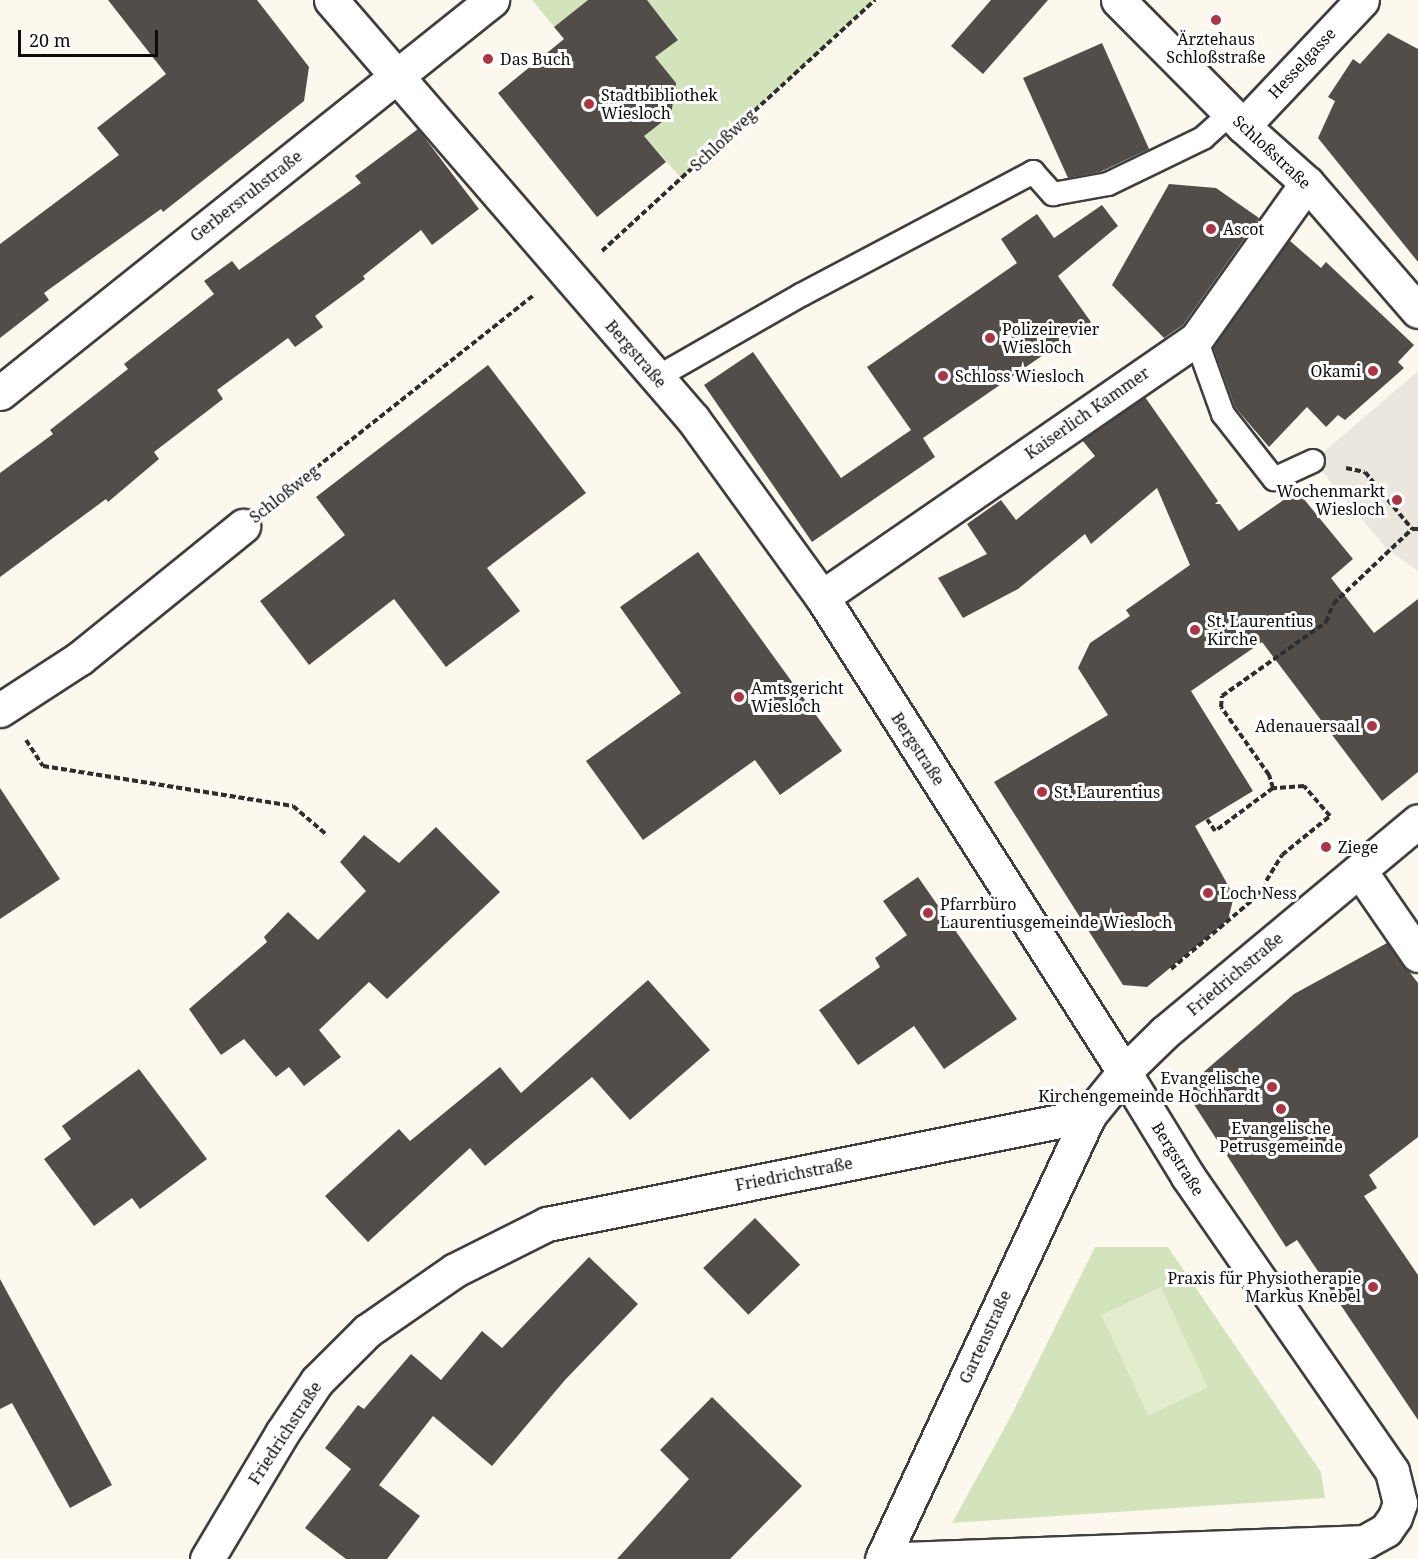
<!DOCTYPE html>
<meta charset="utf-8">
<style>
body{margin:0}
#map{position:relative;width:1418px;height:1559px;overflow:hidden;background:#fdf8ee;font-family:"Noto Serif",serif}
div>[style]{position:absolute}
.green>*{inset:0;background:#d3e3bb}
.pitch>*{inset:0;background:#e3eccc;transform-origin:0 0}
.plaza>*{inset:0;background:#ece7de}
.building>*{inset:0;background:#534d4a;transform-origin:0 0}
.path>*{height:4px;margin-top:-2px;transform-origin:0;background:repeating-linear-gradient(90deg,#2e2e2e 0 6px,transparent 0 9px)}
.roads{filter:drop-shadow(2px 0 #3f3f3f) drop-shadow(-2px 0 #3f3f3f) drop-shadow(0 2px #3f3f3f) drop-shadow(0 -2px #3f3f3f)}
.service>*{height:22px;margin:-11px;padding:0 11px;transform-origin:11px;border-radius:11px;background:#fff}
.minor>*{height:33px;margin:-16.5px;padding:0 16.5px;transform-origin:16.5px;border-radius:16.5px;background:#fff}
.tertiary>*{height:33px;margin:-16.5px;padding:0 16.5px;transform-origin:16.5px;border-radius:16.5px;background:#fff}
.dots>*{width:16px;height:16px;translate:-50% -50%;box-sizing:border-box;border:3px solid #fff;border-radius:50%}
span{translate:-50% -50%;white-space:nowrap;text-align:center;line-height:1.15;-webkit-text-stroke:6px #fff;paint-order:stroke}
.poi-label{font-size:16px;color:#0c0c0c}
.left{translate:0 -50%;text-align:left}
.right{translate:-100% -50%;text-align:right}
.street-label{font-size:16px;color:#0c0c0c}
.scale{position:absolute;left:18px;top:30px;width:140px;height:27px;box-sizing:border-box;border:3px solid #0c0c0c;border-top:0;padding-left:8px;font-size:18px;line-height:21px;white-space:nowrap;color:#0c0c0c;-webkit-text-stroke:4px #fff;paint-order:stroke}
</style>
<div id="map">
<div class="green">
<i style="clip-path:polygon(532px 0,588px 0,554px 27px)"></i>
<i style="clip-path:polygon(647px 0,875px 0,681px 178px,644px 136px,655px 57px,678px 39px)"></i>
<i style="clip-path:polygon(1095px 1247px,1168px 1247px,1321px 1472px,1325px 1498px,952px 1523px,1010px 1418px)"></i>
</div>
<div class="pitch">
<i style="left:1161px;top:1287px;width:111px;height:66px;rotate:65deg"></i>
</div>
<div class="plaza">
<i style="clip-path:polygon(1418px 371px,1418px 571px,1387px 549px,1313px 461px)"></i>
</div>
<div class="building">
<i style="clip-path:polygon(108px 0,257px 0,309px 67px,304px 101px,163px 212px,161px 209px,44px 293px,49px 300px,0 338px,0 244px,119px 155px,97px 128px,166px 74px)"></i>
<i style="clip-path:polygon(588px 0,647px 0,678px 40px,655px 57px,676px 83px,671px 115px,644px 136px,666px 162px,597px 217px,498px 93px,564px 39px,554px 27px)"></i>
<i style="clip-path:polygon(991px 0,1048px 0,983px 74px,951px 46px)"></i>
<i style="clip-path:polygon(1388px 33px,1418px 49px,1418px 262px,1318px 138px,1335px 101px,1328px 97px,1353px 59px,1360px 64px)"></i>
<i style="clip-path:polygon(1102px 43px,1149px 149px,1100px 172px,1068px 178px,1023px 78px)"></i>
<i style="clip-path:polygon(418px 129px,479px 209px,432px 245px,421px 230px,363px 276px,365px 279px,315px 316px,323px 327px,295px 347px,288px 338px,217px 390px,223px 399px,154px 452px,159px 459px,108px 502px,106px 499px,0 577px,0 473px,53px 434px,50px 430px,128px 369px,124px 364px,214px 294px,204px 281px,232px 261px,239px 270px,361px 183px,355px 176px)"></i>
<i style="clip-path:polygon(1169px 184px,1216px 188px,1259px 218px,1183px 325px,1164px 338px,1112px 285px)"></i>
<i style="clip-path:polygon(1102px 205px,1118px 226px,1058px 276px,1091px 322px,923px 438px,935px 457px,812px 542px,704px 385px,753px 352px,841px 478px,911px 430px,867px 367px,1017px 263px,1001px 239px,1037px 214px,1054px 238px)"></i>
<i style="clip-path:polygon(1289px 240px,1321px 268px,1326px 262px,1414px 345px,1398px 362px,1404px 368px,1345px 420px,1338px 415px,1326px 427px,1307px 407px,1269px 447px,1235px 407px,1213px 347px)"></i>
<i style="clip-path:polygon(488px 365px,586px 493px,487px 568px,520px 611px,446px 667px,394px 599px,309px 665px,260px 601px,345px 535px,316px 497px)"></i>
<i style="clip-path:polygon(1145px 397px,1218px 501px,1215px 504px,1220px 504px,1239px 531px,1285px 499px,1303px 498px,1353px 559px,1331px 578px,1374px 633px,1418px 599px,1418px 772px,1382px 801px,1262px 642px,1191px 691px,1253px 791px,1195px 826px,1234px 896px,1228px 920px,1147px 987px,1123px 985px,994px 782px,1108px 715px,1078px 668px,1090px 643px,1130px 616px,1126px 610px,1190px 565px,1157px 488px,1091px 544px,1085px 534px,1018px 589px,963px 618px,938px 578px,987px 554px,967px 524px,1001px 500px,1016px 520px,1095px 456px,1082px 440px)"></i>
<i style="clip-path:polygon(698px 552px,842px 751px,780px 795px,755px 760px,643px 840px,586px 761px,681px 693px,620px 607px)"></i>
<i style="clip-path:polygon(0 788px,60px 879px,0 919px)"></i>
<i style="clip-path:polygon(436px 827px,500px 892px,387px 999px,369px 982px,319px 1030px,341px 1057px,304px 1086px,289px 1067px,276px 1077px,244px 1039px,221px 1055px,189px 1009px,267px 942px,264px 937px,288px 912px,318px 940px,366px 891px,340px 862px,364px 835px,399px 863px)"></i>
<i style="clip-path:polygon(918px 877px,1017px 1019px,944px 1069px,914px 1026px,858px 1065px,819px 1010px,880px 967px,875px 958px,907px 935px,883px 901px)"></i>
<i style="clip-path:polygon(1387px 943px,1418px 983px,1418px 1137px,1369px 1175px,1377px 1188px,1364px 1196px,1418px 1275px,1418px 1420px,1297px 1240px,1286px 1247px,1184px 1089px,1294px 994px)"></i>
<i style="clip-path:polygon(648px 980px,710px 1050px,630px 1120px,592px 1077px,485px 1166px,470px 1148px,368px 1242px,325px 1196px,399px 1129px,410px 1141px,500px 1067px,521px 1093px)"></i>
<i style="clip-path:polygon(139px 1069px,207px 1159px,140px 1209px,132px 1198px,94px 1226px,44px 1159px,71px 1139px,62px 1126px)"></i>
<i style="left:755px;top:1218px;width:65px;height:72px;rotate:46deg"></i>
<i style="clip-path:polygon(589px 1257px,638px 1304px,565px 1380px,492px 1466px,433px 1416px,379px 1485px,420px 1516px,387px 1559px,346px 1559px,305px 1528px,351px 1469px,325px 1448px,358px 1405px,364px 1409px,411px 1354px,441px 1380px,482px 1331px,502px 1348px)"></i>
<i style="clip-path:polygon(0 1279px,112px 1485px,70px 1508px,12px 1403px,0 1409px)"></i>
<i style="clip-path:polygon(712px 1397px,802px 1486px,730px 1559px,617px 1559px,689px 1479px,660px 1450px)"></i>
</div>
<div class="path">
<i style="left:602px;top:251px;width:371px;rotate:-42.6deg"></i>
<i style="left:1346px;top:468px;width:19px;rotate:12deg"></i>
<i style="left:1365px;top:472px;width:74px;rotate:50.5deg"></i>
<i style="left:1412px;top:529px;width:6px"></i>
<i style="left:274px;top:501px;width:332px;rotate:-38.4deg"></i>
<i style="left:26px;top:740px;width:31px;rotate:57deg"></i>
<i style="left:43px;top:766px;width:253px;rotate:9.1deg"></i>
<i style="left:293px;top:806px;width:45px;rotate:40.5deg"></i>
<i style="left:1273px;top:788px;width:14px;rotate:-107deg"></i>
<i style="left:1269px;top:775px;width:83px;rotate:-125.2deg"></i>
<i style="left:1221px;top:707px;width:11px;rotate:-85deg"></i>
<i style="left:1222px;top:696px;width:128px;rotate:-35.4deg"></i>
<i style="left:1326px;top:622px;width:19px;rotate:-69deg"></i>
<i style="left:1333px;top:604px;width:109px;rotate:-43.5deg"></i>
<i style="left:1171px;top:969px;width:113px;rotate:-40.3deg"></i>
<i style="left:1257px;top:896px;width:48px;rotate:-58.6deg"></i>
<i style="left:1282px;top:855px;width:62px;rotate:-39.1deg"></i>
<i style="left:1330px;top:816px;width:40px;rotate:-131deg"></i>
<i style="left:1304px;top:786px;width:31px;rotate:176deg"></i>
<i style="left:1273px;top:788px;width:72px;rotate:143.4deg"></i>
<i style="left:1215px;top:831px;width:14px;rotate:-124deg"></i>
</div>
<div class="roads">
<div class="service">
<i style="left:1196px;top:339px;width:80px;rotate:70.2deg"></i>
<i style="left:1223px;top:414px;width:83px;rotate:51.9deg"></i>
<i style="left:1274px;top:479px;width:43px;rotate:-24.8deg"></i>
<i style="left:656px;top:378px;width:167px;rotate:-29.8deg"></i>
<i style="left:801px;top:295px;width:263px;rotate:-27.9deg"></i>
<i style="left:1033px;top:172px;width:30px;rotate:48deg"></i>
<i style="left:1053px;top:194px;width:56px;rotate:-10.3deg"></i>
<i style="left:1108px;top:184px;width:106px;rotate:-25.8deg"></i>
<i style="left:1203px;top:138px;width:38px;rotate:-42deg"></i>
</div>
<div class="minor">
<i style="left:331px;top:0;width:554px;rotate:49.17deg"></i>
<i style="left:693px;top:419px;width:220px;rotate:54.1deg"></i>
<i style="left:822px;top:597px;width:563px;rotate:57.55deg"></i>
<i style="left:1124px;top:1072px;width:121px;rotate:58.5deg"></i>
<i style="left:1187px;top:1175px;width:360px;rotate:55.3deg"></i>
<i style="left:1392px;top:1471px;width:33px;rotate:76deg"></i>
<i style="left:1400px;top:1503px;width:15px;rotate:110deg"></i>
<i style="left:1395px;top:1517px;width:16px;rotate:125deg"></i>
<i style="left:1386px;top:1530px;width:25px;rotate:151deg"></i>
<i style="left:1364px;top:1542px;width:458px;rotate:177.9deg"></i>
<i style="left:1118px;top:0;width:177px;rotate:45.2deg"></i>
<i style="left:1243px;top:126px;width:86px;rotate:41.7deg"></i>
<i style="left:1307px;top:183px;width:169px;rotate:49.1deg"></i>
<i style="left:1243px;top:126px;width:173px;rotate:-46.6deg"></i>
<i style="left:822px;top:597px;width:454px;rotate:-34.6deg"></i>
<i style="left:1196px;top:339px;width:191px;rotate:-54.6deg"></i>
<i style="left:0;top:710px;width:95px;rotate:-33deg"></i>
<i style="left:80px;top:658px;width:210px;rotate:-39deg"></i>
<i style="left:1360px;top:871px;width:102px;rotate:55.4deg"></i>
<i style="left:207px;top:1559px;width:147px;rotate:-59.2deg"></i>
<i style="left:282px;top:1433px;width:63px;rotate:-56.1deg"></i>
<i style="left:317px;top:1381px;width:71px;rotate:-45deg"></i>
<i style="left:367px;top:1331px;width:107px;rotate:-34.7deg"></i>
<i style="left:455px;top:1270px;width:103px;rotate:-26.6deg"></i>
<i style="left:547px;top:1224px;width:553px;rotate:-11.37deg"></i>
<i style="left:882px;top:1559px;width:490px;rotate:-65deg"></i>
<i style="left:1089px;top:1115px;width:55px;rotate:-50.9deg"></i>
<i style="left:1124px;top:1072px;width:57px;rotate:-44.3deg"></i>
<i style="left:1165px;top:1032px;width:329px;rotate:-39.8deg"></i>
</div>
<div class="tertiary">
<i style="left:0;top:393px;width:630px;rotate:-38.62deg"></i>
</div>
</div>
<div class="dots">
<i style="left:1216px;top:20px;background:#ab3545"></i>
<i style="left:488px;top:59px;background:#ab3545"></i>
<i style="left:589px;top:104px;background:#ab3545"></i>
<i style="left:1211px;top:229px;background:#ab3545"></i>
<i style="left:990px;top:338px;background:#ab3545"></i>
<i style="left:1373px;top:371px;background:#ab3545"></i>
<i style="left:943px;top:376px;background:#ab3545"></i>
<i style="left:1397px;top:500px;background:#ab3545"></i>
<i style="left:1195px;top:630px;background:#ab3545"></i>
<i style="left:739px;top:697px;background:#ab3545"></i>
<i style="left:1372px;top:726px;background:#ab3545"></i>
<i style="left:1042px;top:792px;background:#ab3545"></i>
<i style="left:1326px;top:847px;background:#ab3545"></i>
<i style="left:1208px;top:893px;background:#ab3545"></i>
<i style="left:928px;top:913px;background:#ab3545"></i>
<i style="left:1272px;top:1087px;background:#ab3545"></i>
<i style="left:1281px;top:1109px;background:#ab3545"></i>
<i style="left:1373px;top:1287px;background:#ab3545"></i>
</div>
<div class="poi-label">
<span style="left:1216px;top:48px">Ärztehaus<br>Schloßstraße</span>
<span class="left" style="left:500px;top:59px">Das Buch</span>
<span class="left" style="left:601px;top:104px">Stadtbibliothek<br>Wiesloch</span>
<span class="left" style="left:1223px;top:229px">Ascot</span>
<span class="left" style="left:1002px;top:338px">Polizeirevier<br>Wiesloch</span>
<span class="right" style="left:1361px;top:371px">Okami</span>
<span class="left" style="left:955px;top:376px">Schloss Wiesloch</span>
<span class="right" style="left:1385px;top:500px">Wochenmarkt<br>Wiesloch</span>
<span class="left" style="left:1207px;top:630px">St. Laurentius<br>Kirche</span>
<span class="left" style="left:751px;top:697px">Amtsgericht<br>Wiesloch</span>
<span class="right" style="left:1360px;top:726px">Adenauersaal</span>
<span class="left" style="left:1054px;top:792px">St. Laurentius</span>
<span class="left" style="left:1338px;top:847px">Ziege</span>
<span class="left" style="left:1220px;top:893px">Loch Ness</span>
<span class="left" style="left:940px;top:913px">Pfarrbüro<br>Laurentiusgemeinde Wiesloch</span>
<span class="right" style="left:1260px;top:1087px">Evangelische<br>Kirchengemeinde Hochhardt</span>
<span style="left:1281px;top:1137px">Evangelische<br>Petrusgemeinde</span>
<span class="right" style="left:1361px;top:1287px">Praxis für Physiotherapie<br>Markus Knebel</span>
</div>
<div class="street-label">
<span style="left:1302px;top:63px;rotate:-47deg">Hesselgasse</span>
<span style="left:723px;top:140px;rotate:-43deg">Schloßweg</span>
<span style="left:1272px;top:152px;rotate:43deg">Schloßstraße</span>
<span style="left:246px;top:196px;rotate:-38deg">Gerbersruhstraße</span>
<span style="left:636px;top:354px;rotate:49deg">Bergstraße</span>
<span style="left:1087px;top:413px;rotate:-35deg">Kaiserlich Kammer</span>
<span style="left:284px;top:494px;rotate:-38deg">Schloßweg</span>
<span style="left:918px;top:749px;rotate:57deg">Bergstraße</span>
<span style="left:1235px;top:974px;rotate:-40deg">Friedrichstraße</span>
<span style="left:1178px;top:1159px;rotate:58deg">Bergstraße</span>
<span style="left:794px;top:1174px;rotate:-11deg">Friedrichstraße</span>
<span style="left:985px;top:1337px;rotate:-65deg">Gartenstraße</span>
<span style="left:285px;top:1433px;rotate:-57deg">Friedrichstraße</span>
</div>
<div class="scale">20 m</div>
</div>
